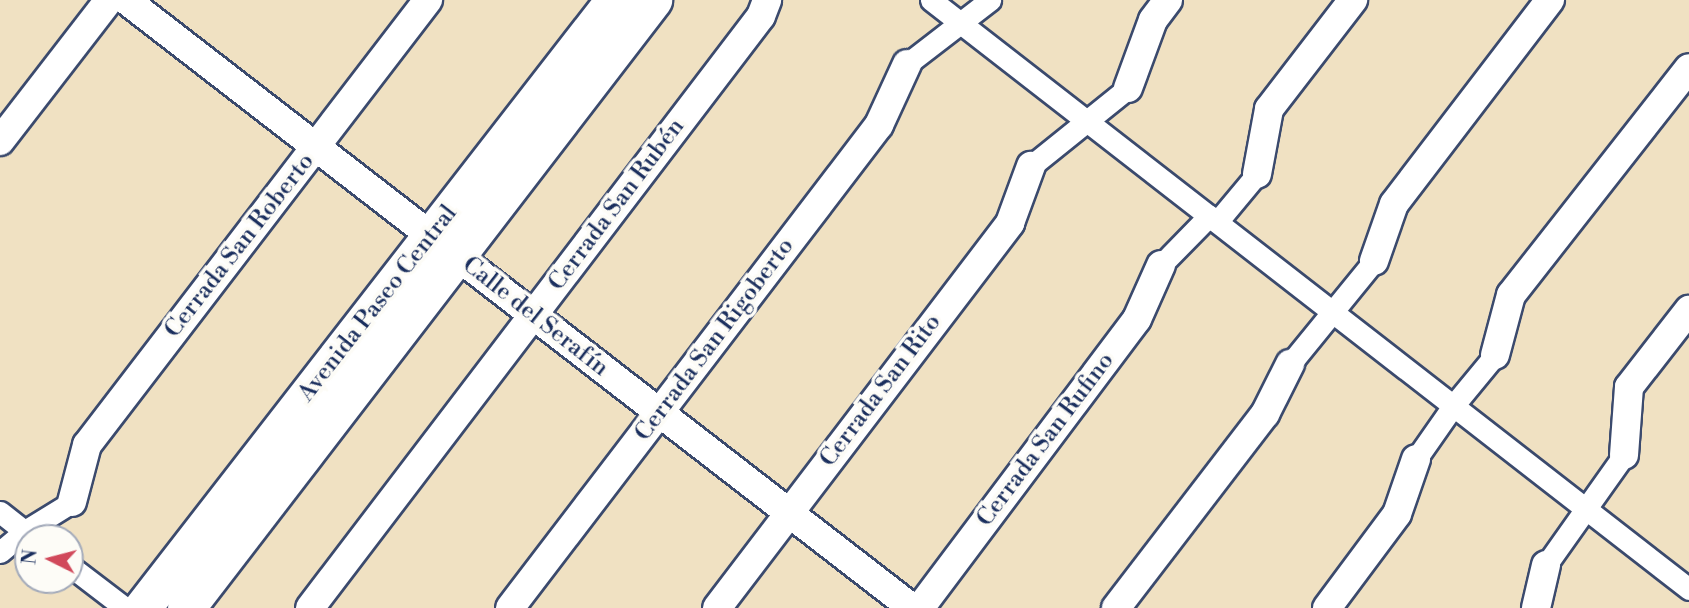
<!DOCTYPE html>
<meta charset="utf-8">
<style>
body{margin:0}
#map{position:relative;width:1689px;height:608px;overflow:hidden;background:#f0e1c2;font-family:"Libre Bodoni",serif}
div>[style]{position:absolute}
.roads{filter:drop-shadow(2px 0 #3b4a6d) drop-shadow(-2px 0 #3b4a6d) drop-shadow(0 2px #3b4a6d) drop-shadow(0 -2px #3b4a6d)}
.pedestrian>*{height:21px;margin:-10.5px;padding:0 10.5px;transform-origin:10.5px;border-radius:10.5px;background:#fff}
.minor>*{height:28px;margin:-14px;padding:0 14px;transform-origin:14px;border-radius:14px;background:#fff}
.tertiary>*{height:37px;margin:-18.5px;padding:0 18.5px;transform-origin:18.5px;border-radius:18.5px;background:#fff}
span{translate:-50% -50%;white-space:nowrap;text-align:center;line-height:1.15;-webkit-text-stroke:7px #fdfcf7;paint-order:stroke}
.street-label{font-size:24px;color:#1b2f5e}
.north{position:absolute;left:14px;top:524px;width:70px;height:70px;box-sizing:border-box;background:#fdfcf7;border:2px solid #a3aaba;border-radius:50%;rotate:276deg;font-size:19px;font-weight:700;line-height:28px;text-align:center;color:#1b2f5e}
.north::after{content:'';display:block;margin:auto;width:24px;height:32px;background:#d1495b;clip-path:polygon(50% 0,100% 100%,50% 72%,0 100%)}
</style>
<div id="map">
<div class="roads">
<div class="pedestrian">
<i style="left:931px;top:0;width:960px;rotate:37.85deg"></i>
<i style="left:907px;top:64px;width:105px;rotate:-37.6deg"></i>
<i style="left:1031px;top:166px;width:124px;rotate:-38.8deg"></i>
<i style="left:1217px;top:222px;width:62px;rotate:-50.2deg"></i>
<i style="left:1161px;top:265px;width:69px;rotate:-45.6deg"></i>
<i style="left:1290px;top:364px;width:133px;rotate:-50.8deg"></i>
<i style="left:1416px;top:459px;width:65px;rotate:-55.1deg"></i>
<i style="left:1453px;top:406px;width:66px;rotate:-50.5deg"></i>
<i style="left:0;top:512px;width:42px;rotate:38.2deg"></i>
<i style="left:0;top:552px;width:33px;rotate:-40deg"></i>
<i style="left:25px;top:531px;width:55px;rotate:-31.7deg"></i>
<i style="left:1546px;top:565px;width:135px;rotate:-54.7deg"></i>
<i style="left:70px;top:566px;width:69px;rotate:37.4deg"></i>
</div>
<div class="minor">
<i style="left:126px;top:0;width:994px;rotate:37.72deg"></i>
<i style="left:1128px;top:88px;width:72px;rotate:-69.8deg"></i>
<i style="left:1153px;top:20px;width:25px;rotate:-53deg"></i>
<i style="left:0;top:141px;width:178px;rotate:-52.3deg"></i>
<i style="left:1257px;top:174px;width:66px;rotate:-79.5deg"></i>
<i style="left:1269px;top:109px;width:138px;rotate:-52.4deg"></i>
<i style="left:1374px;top:261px;width:60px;rotate:-70.7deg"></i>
<i style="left:1394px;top:204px;width:257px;rotate:-52.6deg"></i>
<i style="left:1495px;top:355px;width:62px;rotate:-75.1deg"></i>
<i style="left:1511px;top:295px;width:288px;rotate:-51.9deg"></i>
<i style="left:1624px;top:455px;width:68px;rotate:-85.8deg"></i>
<i style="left:1629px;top:387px;width:98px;rotate:-52.1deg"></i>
<i style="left:72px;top:502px;width:59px;rotate:-75.3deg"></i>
<i style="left:87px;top:445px;width:561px;rotate:-52.54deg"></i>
<i style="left:310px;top:608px;width:744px;rotate:-52.7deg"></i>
<i style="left:761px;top:16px;width:17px;rotate:-69deg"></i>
<i style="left:510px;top:608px;width:608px;rotate:-52.62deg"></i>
<i style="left:879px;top:125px;width:67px;rotate:-65.3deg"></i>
<i style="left:717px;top:608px;width:484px;rotate:-52.7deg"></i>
<i style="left:1010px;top:223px;width:61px;rotate:-69.8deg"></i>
<i style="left:920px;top:608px;width:361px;rotate:-53.1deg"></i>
<i style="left:1137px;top:319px;width:59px;rotate:-66deg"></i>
<i style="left:1116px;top:608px;width:245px;rotate:-52.5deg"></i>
<i style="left:1265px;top:414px;width:56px;rotate:-63.4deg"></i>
<i style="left:1327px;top:608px;width:117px;rotate:-53.3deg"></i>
<i style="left:1397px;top:514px;width:58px;rotate:-70.9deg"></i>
<i style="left:1536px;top:608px;width:44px;rotate:-76.9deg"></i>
</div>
<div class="tertiary">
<i style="left:142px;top:608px;width:770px;rotate:-52.18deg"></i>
<i style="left:186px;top:608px;width:767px;rotate:-52.47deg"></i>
</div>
</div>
<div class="street-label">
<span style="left:617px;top:205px;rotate:-53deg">Cerrada San Rubén</span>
<span style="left:240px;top:246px;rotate:-52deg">Cerrada San Roberto</span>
<span style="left:378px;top:304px;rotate:-52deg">Avenida Paseo Central</span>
<span style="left:535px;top:317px;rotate:38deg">Calle del Serafín</span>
<span style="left:715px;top:340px;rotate:-53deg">Cerrada San Rigoberto</span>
<span style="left:881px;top:391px;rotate:-53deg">Cerrada San Rito</span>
<span style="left:1046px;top:440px;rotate:-53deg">Cerrada San Rufino</span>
</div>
<div class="north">N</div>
</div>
